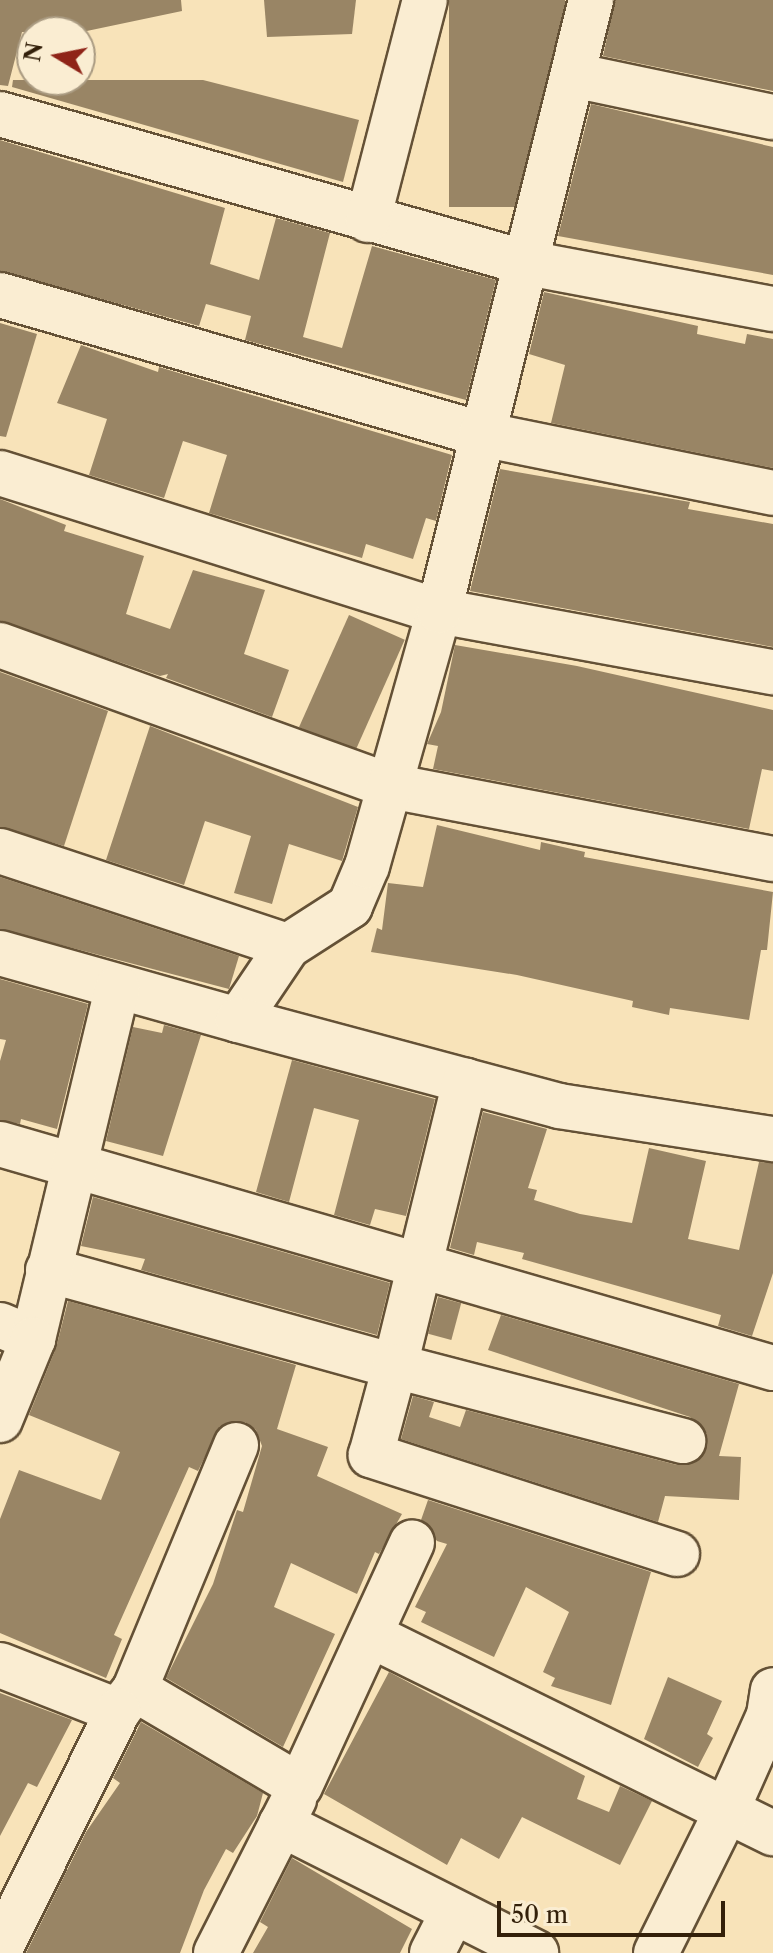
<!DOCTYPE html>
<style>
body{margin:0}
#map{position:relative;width:773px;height:1953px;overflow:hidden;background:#f8e3b9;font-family:"Libre Caslon Text",serif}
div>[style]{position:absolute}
.building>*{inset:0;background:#998565;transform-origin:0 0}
.roads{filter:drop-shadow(2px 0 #645136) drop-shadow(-2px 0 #645136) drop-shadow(0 2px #645136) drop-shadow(0 -2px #645136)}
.minor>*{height:44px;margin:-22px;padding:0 22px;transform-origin:22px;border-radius:22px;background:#faedd2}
span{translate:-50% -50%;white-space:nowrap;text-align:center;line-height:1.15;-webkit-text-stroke:8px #faedd2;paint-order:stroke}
.north{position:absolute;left:16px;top:16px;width:80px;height:80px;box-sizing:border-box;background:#faedd2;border:2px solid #aa9b82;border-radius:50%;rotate:280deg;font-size:22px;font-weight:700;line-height:32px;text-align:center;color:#33200a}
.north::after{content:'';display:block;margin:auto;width:28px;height:36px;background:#8f2418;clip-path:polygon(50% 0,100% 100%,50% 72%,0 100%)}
.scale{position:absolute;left:497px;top:1901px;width:228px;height:36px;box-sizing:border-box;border:4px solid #33200a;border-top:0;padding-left:10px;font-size:24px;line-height:28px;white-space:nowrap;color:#33200a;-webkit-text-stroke:6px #faedd2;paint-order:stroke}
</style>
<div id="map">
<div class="building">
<i style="clip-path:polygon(0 0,181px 0,182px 11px,82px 32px,22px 32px,8px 86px,0 85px)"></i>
<i style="clip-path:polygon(264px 0,356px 0,352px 34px,267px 37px)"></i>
<i style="left:449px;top:0;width:116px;height:207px"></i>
<i style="clip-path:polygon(615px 0,773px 0,773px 91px,603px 56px)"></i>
<i style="clip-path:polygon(13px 80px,203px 80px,359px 120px,343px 182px,12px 87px)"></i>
<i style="clip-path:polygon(591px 104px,773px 147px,773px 275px,558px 236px)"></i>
<i style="clip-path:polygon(0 140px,225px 208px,210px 264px,259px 280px,276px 218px,330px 233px,303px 337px,342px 348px,372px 246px,496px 280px,466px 400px,245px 340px,251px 316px,206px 304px,199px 326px,0 271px)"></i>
<i style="clip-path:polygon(544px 292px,698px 326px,697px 334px,745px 344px,747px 334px,773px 339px,773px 468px,551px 423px,565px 365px,529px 354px)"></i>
<i style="clip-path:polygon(0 323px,37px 334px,6px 437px,0 436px)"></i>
<i style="clip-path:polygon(81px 345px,158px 372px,159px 367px,452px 455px,436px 521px,426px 518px,413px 559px,366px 544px,362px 558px,209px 513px,227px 455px,183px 441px,164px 498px,89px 475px,107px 419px,57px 403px)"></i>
<i style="clip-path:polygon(500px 469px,690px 502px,688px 509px,773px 524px,773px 647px,470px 591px)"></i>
<i style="clip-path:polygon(0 499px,66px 525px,64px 531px,144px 556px,126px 614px,170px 629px,193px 570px,265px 590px,244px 654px,289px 670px,272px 717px,166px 678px,168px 674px,160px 676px,0 621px)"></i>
<i style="left:349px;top:615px;width:61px;height:123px;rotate:24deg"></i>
<i style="clip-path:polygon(455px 645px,577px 666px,773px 710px,773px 771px,762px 769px,749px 829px,433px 769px,438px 746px,427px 744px,441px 712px)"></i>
<i style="clip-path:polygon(0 672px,108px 711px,64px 846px,0 827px)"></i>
<i style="clip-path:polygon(150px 726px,358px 807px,342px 861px,289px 844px,272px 904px,234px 893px,251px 836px,205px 821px,184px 885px,106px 860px)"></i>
<i style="clip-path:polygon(437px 825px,540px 850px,541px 842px,585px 852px,584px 857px,773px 892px,767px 950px,761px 950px,749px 1020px,670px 1008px,669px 1015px,632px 1007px,633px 1001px,517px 975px,371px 952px,377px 928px,382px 930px,388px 883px,423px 887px)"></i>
<i style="clip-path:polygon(0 877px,239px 956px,229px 989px,0 929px)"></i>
<i style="clip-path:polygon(0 979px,88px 1004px,57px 1129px,21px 1119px,20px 1124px,0 1120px,0 1061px,6px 1040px,0 1039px)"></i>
<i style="clip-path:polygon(164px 1025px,201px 1035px,163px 1156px,106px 1141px,133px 1027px,162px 1033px)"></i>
<i style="clip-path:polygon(292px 1060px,435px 1099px,406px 1216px,375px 1209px,370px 1225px,334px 1215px,359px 1120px,314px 1108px,289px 1202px,256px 1192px)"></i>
<i style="clip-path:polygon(483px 1112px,547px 1129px,528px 1188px,537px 1190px,534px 1200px,580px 1214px,632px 1223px,649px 1148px,706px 1161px,688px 1239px,739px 1250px,759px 1162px,773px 1163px,773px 1273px,752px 1336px,718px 1326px,721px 1315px,522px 1259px,524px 1253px,477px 1242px,474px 1255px,450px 1248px)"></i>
<i style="clip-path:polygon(93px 1197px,390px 1283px,377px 1335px,141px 1270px,145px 1259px,81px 1246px)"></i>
<i style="left:438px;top:1297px;width:24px;height:38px;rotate:15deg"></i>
<i style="clip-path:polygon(68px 1301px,296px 1365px,277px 1429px,328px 1447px,317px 1476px,402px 1514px,379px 1554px,375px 1552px,357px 1594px,291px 1563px,274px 1607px,335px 1634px,283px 1747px,166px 1678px,213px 1584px,237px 1510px,243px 1512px,262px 1446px,256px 1430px,245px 1422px,220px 1426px,198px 1471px,189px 1467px,114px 1635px,122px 1639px,106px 1678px,0 1633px,0 1519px,19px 1470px,101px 1500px,120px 1452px,29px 1415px,56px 1348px)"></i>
<i style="clip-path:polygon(501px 1315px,739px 1384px,719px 1456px,741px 1457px,739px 1500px,665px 1496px,658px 1522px,401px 1439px,413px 1396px,434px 1402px,429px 1417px,460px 1427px,466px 1410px,677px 1465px,701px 1458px,707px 1434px,690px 1417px,488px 1350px)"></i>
<i style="clip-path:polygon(428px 1500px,651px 1572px,611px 1705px,551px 1686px,555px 1678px,543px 1672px,569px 1612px,526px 1587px,494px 1657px,421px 1622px,426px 1612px,415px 1607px,447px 1544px,437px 1541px,421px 1520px)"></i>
<i style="clip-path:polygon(389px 1672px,585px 1776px,577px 1799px,609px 1812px,620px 1786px,652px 1801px,620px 1865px,522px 1817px,499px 1859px,461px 1838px,447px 1865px,324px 1794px)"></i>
<i style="clip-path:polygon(668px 1677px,722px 1701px,707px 1734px,713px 1738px,698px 1767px,644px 1739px)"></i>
<i style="clip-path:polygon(0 1693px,72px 1720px,37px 1787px,28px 1783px,0 1836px)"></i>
<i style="clip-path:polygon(141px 1722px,263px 1793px,257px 1816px,233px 1853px,226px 1849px,204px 1890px,180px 1953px,26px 1953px,86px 1832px,120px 1783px,113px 1778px)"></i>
<i style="clip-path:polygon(292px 1858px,412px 1929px,400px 1953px,253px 1953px,268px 1927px,260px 1922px)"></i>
</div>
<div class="roads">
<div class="minor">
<i style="left:573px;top:75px;width:204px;rotate:11.9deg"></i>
<i style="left:0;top:114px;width:548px;rotate:15.79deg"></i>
<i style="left:527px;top:263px;width:250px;rotate:10.6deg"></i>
<i style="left:368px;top:220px;width:227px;rotate:-75.5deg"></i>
<i style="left:0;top:295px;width:501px;rotate:16.12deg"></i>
<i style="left:481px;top:434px;width:298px;rotate:11.4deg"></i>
<i style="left:0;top:473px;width:460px;rotate:17.5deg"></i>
<i style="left:439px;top:611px;width:340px;rotate:10.4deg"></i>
<i style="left:0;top:645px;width:415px;rotate:19.9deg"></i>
<i style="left:390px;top:786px;width:390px;rotate:10.8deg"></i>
<i style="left:0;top:851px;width:303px;rotate:18.3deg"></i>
<i style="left:288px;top:946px;width:74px;rotate:-32.8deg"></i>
<i style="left:350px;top:906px;width:43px;rotate:-67deg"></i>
<i style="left:367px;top:866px;width:265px;rotate:-74.2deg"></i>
<i style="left:439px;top:611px;width:630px;rotate:-76.03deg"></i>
<i style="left:0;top:953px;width:247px;rotate:15.7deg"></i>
<i style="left:238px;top:1020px;width:89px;rotate:-56deg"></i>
<i style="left:238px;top:1020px;width:332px;rotate:15deg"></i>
<i style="left:559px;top:1106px;width:217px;rotate:8.8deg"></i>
<i style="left:0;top:1144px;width:805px;rotate:16.16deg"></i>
<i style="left:48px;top:1270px;width:360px;rotate:15.5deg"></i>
<i style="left:395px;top:1366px;width:294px;rotate:-76.2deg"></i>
<i style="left:0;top:1325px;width:36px;rotate:23deg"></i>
<i style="left:33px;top:1339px;width:361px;rotate:-76.5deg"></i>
<i style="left:0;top:1420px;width:87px;rotate:-67.8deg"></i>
<i style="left:677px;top:1554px;width:322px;rotate:-162.1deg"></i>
<i style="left:371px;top:1455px;width:92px;rotate:-74.9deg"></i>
<i style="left:395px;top:1366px;width:298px;rotate:14.6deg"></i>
<i style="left:372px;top:1636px;width:447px;rotate:26.2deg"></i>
<i style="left:0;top:1665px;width:127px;rotate:21.3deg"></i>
<i style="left:118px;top:1711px;width:28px;rotate:-52deg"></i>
<i style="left:135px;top:1689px;width:264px;rotate:-67.5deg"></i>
<i style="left:135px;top:1689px;width:191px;rotate:30.5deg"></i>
<i style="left:300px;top:1786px;width:268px;rotate:-65.3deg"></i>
<i style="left:281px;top:1824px;width:286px;rotate:26.8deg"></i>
<i style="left:0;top:1949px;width:266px;rotate:-63.6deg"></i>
<i style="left:216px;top:1953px;width:173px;rotate:-63.1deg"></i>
<i style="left:432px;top:1953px;width:44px;rotate:-62.9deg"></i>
<i style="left:656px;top:1953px;width:155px;rotate:-63.6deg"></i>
<i style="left:725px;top:1814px;width:108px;rotate:-66deg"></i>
<i style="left:769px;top:1715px;width:25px;rotate:-81deg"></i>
</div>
</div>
<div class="north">N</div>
<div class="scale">50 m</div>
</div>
